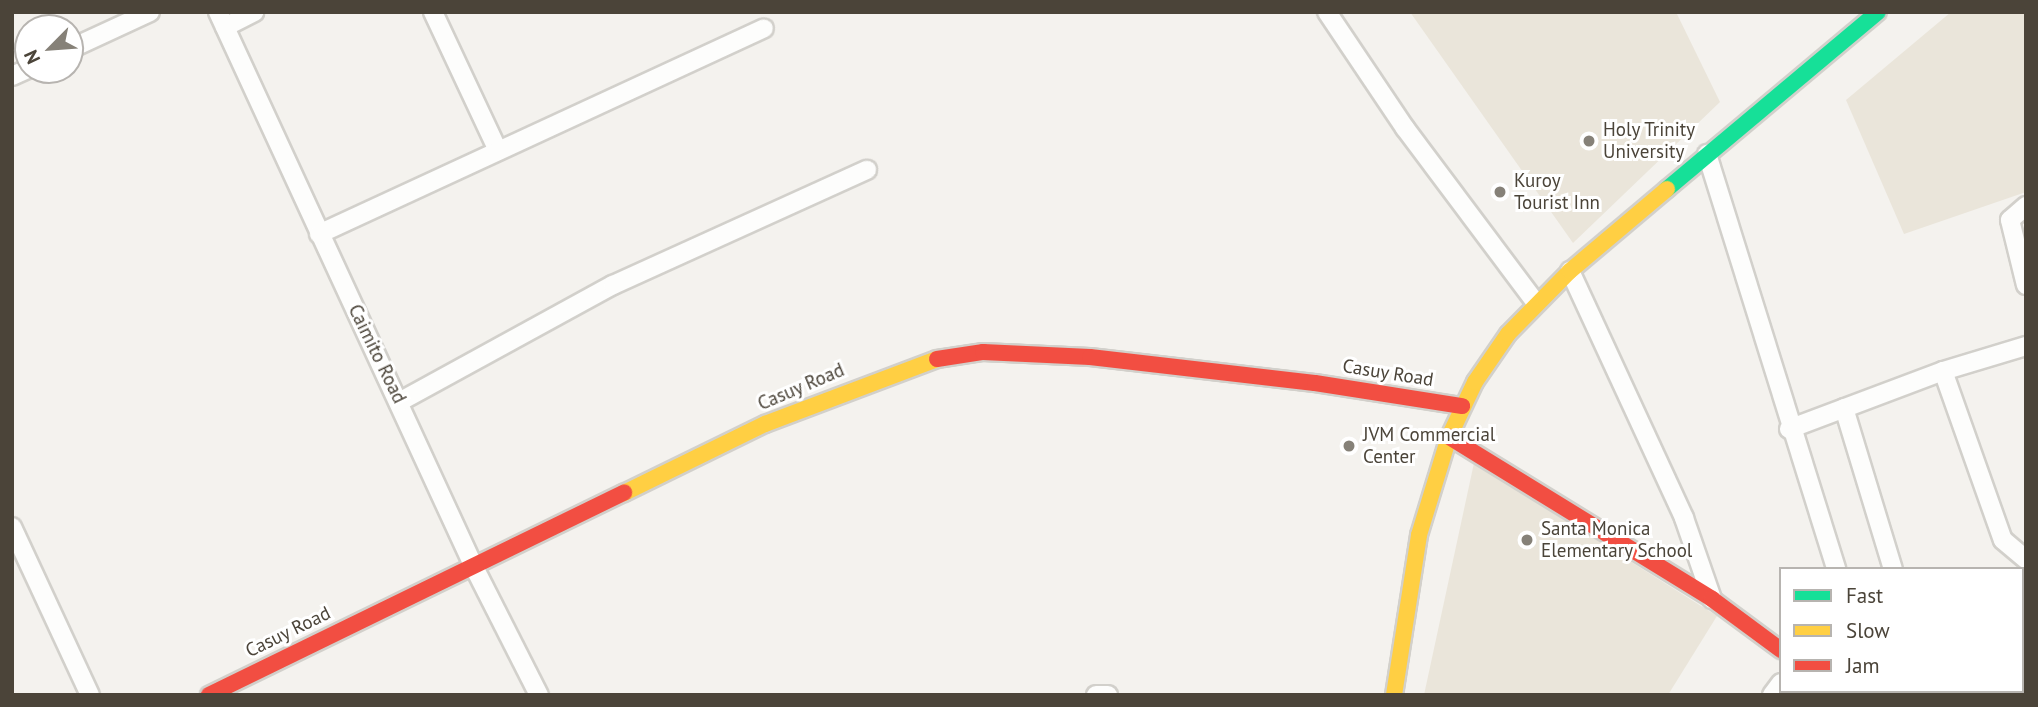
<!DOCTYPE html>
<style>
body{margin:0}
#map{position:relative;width:2038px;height:707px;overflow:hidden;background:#f4f2ee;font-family:"PT Sans",sans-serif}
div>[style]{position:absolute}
.education>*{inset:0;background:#eae5da}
.roads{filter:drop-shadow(2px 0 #d2d0cb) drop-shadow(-2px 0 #d2d0cb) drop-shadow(0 2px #d2d0cb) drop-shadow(0 -2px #d2d0cb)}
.street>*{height:18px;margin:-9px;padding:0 9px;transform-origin:9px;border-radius:9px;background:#fdfdfc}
.fast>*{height:16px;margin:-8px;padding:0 8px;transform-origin:8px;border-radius:8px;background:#16e098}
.slow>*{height:16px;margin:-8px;padding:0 8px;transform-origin:8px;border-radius:8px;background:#ffcf43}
.jam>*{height:16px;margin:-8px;padding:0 8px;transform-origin:8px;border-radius:8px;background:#f24e42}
.dots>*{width:19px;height:19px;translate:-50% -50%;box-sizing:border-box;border:4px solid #fff;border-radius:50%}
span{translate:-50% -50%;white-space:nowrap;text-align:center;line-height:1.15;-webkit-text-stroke:6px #fff;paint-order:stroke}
.poi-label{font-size:19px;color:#4b4439}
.left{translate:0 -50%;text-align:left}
.street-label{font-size:19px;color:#4b4439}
.frame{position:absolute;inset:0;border:14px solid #4b4439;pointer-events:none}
.legend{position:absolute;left:1779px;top:567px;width:245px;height:126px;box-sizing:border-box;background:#fff;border:2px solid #b7b4b0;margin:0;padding:9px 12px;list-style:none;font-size:21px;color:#4b4439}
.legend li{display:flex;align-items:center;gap:14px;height:35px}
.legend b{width:35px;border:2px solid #b7b4b0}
.north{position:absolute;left:14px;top:14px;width:70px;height:70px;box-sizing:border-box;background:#fff;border:2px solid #b7b4b0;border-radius:50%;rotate:245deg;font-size:19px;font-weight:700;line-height:28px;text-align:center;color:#4b4439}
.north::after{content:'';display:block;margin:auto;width:24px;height:32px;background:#868178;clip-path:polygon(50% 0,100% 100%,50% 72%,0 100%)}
</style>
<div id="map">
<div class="education">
<i style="clip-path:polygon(1410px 12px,1676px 12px,1720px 102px,1573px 243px)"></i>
<i style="clip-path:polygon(1951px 12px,2026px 12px,2026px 192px,1904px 234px,1846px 100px)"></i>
<i style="clip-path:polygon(1474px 463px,1717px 616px,1668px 695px,1424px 695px)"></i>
</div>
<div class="roads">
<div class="street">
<i style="left:218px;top:12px;width:609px;rotate:65.24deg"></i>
<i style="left:473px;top:565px;width:146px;rotate:63.1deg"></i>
<i style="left:433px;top:12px;width:153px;rotate:64.9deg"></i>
<i style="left:1327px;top:12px;width:140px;rotate:56.1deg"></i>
<i style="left:1405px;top:128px;width:217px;rotate:53.2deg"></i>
<i style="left:225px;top:27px;width:33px;rotate:-27deg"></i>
<i style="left:70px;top:49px;width:88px;rotate:-24.8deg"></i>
<i style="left:12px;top:76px;width:17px;rotate:-24deg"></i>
<i style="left:1707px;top:154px;width:435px;rotate:72.7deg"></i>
<i style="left:2026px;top:206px;width:21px;rotate:139deg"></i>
<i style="left:2010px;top:220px;width:67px;rotate:76.2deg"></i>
<i style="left:319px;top:234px;width:490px;rotate:-24.8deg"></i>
<i style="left:1570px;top:271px;width:272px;rotate:65.2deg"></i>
<i style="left:1684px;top:518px;width:86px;rotate:70.9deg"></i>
<i style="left:1943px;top:371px;width:179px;rotate:70.5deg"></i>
<i style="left:2003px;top:540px;width:30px;rotate:40deg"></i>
<i style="left:399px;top:402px;width:244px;rotate:-28.7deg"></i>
<i style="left:613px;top:285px;width:279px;rotate:-24.4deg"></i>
<i style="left:1844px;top:408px;width:168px;rotate:73.1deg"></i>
<i style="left:1789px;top:429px;width:165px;rotate:-20.6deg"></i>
<i style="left:1943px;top:371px;width:87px;rotate:-16.8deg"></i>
<i style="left:12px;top:527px;width:185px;rotate:65.1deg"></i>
<i style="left:1894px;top:691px;width:4px;rotate:63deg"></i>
<i style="left:1096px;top:695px;width:12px"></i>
<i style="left:1772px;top:695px;width:15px;rotate:-53deg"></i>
</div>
<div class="fast">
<i style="left:1667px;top:189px;width:275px;rotate:-40deg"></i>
</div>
<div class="slow">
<i style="left:624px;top:493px;width:157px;rotate:-26.1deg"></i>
<i style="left:765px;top:424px;width:184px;rotate:-20.7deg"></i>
<i style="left:2022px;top:673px;width:4px;rotate:14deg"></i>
<i style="left:1394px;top:695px;width:162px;rotate:-81.1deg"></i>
<i style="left:1419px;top:535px;width:102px;rotate:-73deg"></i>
<i style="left:1449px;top:437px;width:61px;rotate:-64.7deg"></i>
<i style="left:1475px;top:382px;width:58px;rotate:-55.5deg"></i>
<i style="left:1508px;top:334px;width:88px;rotate:-45.5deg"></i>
<i style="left:1570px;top:271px;width:127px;rotate:-40.2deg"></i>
</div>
<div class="jam">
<i style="left:937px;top:359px;width:47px;rotate:-8.7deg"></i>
<i style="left:983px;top:352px;width:107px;rotate:2.7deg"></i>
<i style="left:1090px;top:357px;width:226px;rotate:6.6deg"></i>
<i style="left:1315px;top:383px;width:149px;rotate:8.9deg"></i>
<i style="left:1449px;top:437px;width:309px;rotate:31.6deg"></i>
<i style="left:1712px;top:599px;width:86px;rotate:36.5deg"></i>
<i style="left:209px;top:695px;width:462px;rotate:-26deg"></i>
</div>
</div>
<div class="dots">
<i style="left:1589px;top:141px;background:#868178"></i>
<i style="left:1500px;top:192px;background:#868178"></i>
<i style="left:1349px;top:446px;background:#868178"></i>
<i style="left:1527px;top:540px;background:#868178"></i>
</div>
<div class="poi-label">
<span class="left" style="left:1603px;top:141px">Holy Trinity<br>University</span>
<span class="left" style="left:1514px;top:192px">Kuroy<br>Tourist Inn</span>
<span class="left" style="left:1363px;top:446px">JVM Commercial<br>Center</span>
<span class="left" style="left:1541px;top:540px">Santa Monica<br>Elementary School</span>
</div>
<div class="street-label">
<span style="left:377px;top:354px;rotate:64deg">Caimito Road</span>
<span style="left:1388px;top:373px;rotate:9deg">Casuy Road</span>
<span style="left:801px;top:387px;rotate:-23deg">Casuy Road</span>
<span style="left:288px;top:632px;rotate:-26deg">Casuy Road</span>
</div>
<div class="frame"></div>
<ul class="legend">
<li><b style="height:9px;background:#16e098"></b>Fast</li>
<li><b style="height:9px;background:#ffcf43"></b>Slow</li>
<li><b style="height:9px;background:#f24e42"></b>Jam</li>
</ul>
<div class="north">N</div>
</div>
